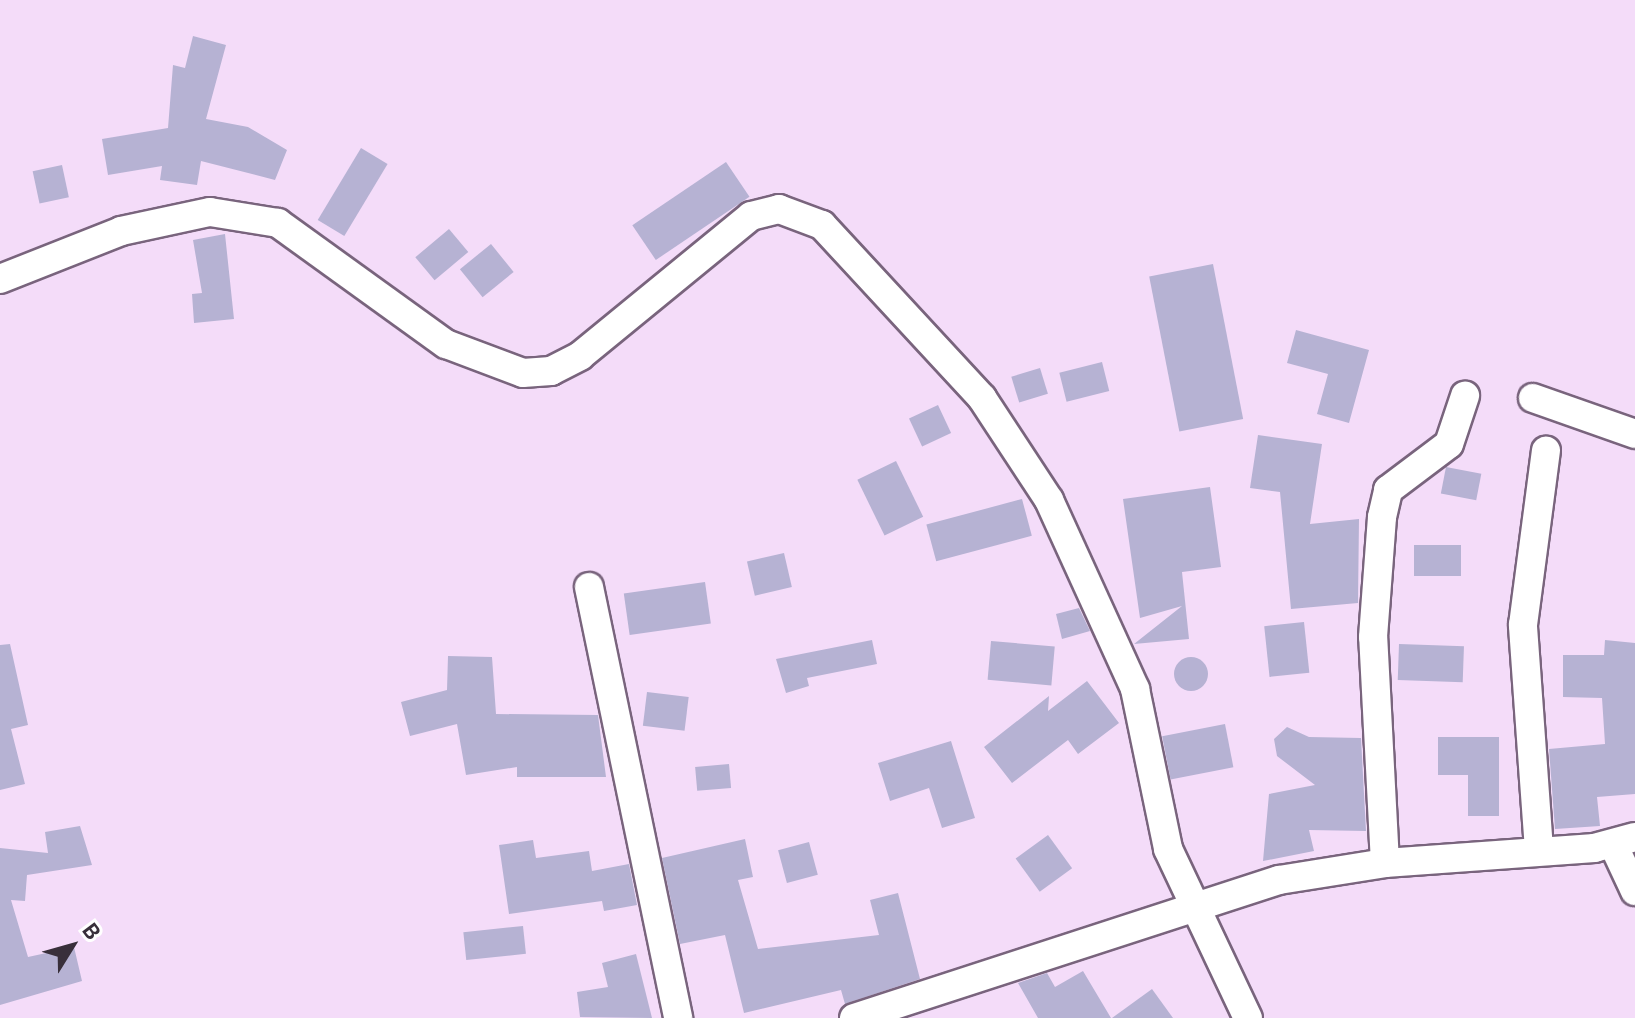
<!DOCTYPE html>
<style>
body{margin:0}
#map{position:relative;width:1635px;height:1018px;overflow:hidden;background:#f4dcf9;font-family:"DM Sans",sans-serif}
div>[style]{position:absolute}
.building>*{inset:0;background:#b6b2d3;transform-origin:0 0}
.round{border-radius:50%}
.roads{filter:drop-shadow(2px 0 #79647d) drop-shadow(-2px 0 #79647d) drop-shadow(0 2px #79647d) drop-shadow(0 -2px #79647d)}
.street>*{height:28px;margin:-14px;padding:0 14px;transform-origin:14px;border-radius:14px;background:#fff}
span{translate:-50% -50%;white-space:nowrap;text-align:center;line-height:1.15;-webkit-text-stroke:8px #fff;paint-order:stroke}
.north{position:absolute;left:32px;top:906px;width:80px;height:80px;-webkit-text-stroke:6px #fff;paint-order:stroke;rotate:53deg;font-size:22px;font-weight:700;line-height:32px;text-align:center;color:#382f3a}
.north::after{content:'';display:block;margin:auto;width:28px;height:36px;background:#382f3a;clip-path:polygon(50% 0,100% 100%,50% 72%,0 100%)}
</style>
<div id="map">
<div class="building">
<i style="clip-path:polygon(193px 36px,226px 45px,206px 119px,248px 127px,287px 150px,275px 180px,201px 161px,197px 185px,160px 180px,162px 166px,108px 175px,102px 139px,168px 128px,173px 65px,185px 68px)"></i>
<i style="left:361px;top:148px;width:31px;height:84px;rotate:31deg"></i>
<i style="left:726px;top:162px;width:42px;height:113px;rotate:56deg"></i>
<i style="left:62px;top:165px;width:33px;height:30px;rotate:78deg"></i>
<i style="left:449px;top:229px;width:30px;height:44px;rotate:50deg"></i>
<i style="clip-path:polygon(225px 234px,234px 319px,194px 323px,192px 294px,202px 293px,193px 240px)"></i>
<i style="left:491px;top:244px;width:36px;height:40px;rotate:51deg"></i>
<i style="left:1213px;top:264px;width:158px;height:65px;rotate:79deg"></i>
<i style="clip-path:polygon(1296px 330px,1369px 350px,1349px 423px,1317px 414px,1328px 374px,1287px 363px)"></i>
<i style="left:1102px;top:362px;width:30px;height:44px;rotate:76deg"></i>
<i style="left:1040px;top:368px;width:27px;height:30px;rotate:73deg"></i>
<i style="left:938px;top:405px;width:31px;height:32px;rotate:65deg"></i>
<i style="clip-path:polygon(1258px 435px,1322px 444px,1310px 524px,1359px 519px,1358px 603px,1291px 609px,1280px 492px,1250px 488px)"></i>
<i style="left:896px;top:461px;width:62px;height:43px;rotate:64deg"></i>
<i style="left:1446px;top:467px;width:36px;height:27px;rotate:11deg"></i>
<i style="clip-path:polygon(1210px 487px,1221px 567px,1182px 572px,1189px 639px,1134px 644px,1182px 606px,1140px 618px,1123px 499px)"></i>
<i style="left:1022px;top:499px;width:38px;height:99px;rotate:75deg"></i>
<i style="left:1461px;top:545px;width:31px;height:47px;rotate:90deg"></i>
<i style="left:784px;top:553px;width:35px;height:38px;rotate:77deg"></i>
<i style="left:705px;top:582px;width:42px;height:82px;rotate:82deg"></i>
<i style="clip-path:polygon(1079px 608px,1090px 631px,1062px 639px,1056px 614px)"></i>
<i style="left:1304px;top:622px;width:51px;height:40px;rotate:84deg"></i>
<i style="clip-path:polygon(872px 640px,877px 664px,807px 678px,809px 686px,786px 693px,776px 659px)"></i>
<i style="clip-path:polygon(1605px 640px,1635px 643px,1635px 794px,1597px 797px,1600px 826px,1555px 829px,1549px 749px,1605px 744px,1602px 698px,1563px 697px,1563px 655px,1604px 655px)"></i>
<i style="left:991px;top:641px;width:64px;height:39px;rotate:5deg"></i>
<i style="clip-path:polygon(10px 644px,28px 725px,11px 729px,25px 784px,0 790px,0 645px)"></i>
<i style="left:1399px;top:644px;width:65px;height:36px;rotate:2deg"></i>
<i style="clip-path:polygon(448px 656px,492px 657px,496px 714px,598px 715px,606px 777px,517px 777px,517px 767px,466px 775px,457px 724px,410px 736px,401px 702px,447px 690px)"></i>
<i class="round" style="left:1174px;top:657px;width:34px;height:34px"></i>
<i style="clip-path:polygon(1087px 681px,1119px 723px,1078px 754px,1068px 740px,1012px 783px,984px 747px,1049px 696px,1048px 711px)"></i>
<i style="left:647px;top:692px;width:42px;height:34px;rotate:7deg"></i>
<i style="left:1225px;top:724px;width:44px;height:64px;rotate:79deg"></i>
<i style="clip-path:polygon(1287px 727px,1309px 737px,1361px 738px,1366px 831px,1309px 830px,1314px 851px,1263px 861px,1269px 794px,1315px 785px,1277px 756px,1274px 739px)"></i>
<i style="clip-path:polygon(1438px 737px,1499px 737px,1499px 816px,1468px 816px,1468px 775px,1438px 775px)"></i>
<i style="clip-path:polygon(951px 741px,975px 818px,942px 828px,929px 788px,890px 801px,878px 763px)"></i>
<i style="left:729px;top:764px;width:24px;height:34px;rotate:85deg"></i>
<i style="clip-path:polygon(80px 826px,92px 865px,27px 875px,25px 901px,11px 900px,28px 957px,74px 947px,82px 981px,0 1005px,0 848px,48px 853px,45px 832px)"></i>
<i style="left:1048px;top:835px;width:41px;height:40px;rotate:54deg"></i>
<i style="clip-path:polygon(745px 839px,753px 877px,738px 880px,758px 949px,879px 935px,870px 900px,898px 893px,920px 979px,845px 1004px,841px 990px,744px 1013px,725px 935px,680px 944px,662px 858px)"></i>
<i style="clip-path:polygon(533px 840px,536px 858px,589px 851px,592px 871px,629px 864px,637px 905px,604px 911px,602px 901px,509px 914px,499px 845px)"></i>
<i style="left:809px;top:842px;width:34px;height:32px;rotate:75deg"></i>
<i style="left:523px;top:926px;width:28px;height:60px;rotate:84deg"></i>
<i style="clip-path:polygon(636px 954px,652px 1018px,580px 1017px,577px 992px,608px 987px,602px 963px)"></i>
<i style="clip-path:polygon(1083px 971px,1111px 1018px,1038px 1018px,1018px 983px,1047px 973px,1055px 987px)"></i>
<i style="clip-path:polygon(1152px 989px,1173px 1018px,1112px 1018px)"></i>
</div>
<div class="roads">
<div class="street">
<i style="left:0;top:279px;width:130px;rotate:-21.6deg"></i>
<i style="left:121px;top:231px;width:91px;rotate:-12.1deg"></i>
<i style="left:210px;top:212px;width:69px;rotate:9.2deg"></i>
<i style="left:278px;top:223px;width:207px;rotate:35.8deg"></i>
<i style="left:446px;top:344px;width:82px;rotate:20.6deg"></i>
<i style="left:523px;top:373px;width:28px;rotate:-4deg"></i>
<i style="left:551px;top:371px;width:33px;rotate:-27deg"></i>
<i style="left:580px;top:356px;width:221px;rotate:-39.3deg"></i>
<i style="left:751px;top:216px;width:29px;rotate:-14deg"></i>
<i style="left:779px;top:209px;width:46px;rotate:20.4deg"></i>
<i style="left:822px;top:225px;width:236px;rotate:47.2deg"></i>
<i style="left:982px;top:398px;width:122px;rotate:56.7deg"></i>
<i style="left:1049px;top:500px;width:208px;rotate:65.5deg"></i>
<i style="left:1135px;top:689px;width:163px;rotate:78.3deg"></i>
<i style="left:1168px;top:849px;width:187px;rotate:64.7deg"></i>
<i style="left:1533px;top:398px;width:108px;rotate:19.4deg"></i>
<i style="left:589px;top:587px;width:440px;rotate:78.3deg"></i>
<i style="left:1613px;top:844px;width:52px;rotate:64.9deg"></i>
<i style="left:1539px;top:850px;width:226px;rotate:-94.1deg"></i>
<i style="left:1523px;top:625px;width:176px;rotate:-82.5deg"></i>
<i style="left:1385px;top:863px;width:226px;rotate:-93deg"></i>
<i style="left:1373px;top:637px;width:120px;rotate:-85.7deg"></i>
<i style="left:1382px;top:517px;width:28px;rotate:-77deg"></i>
<i style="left:1388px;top:490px;width:76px;rotate:-37deg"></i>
<i style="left:1449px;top:444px;width:51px;rotate:-71.6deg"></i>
<i style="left:854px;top:1018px;width:447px;rotate:-18deg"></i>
<i style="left:1279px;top:880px;width:107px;rotate:-9.1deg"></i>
<i style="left:1385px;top:863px;width:210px;rotate:-4.1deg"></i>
<i style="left:1594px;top:848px;width:42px;rotate:-15deg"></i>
</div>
</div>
<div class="north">B</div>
</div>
